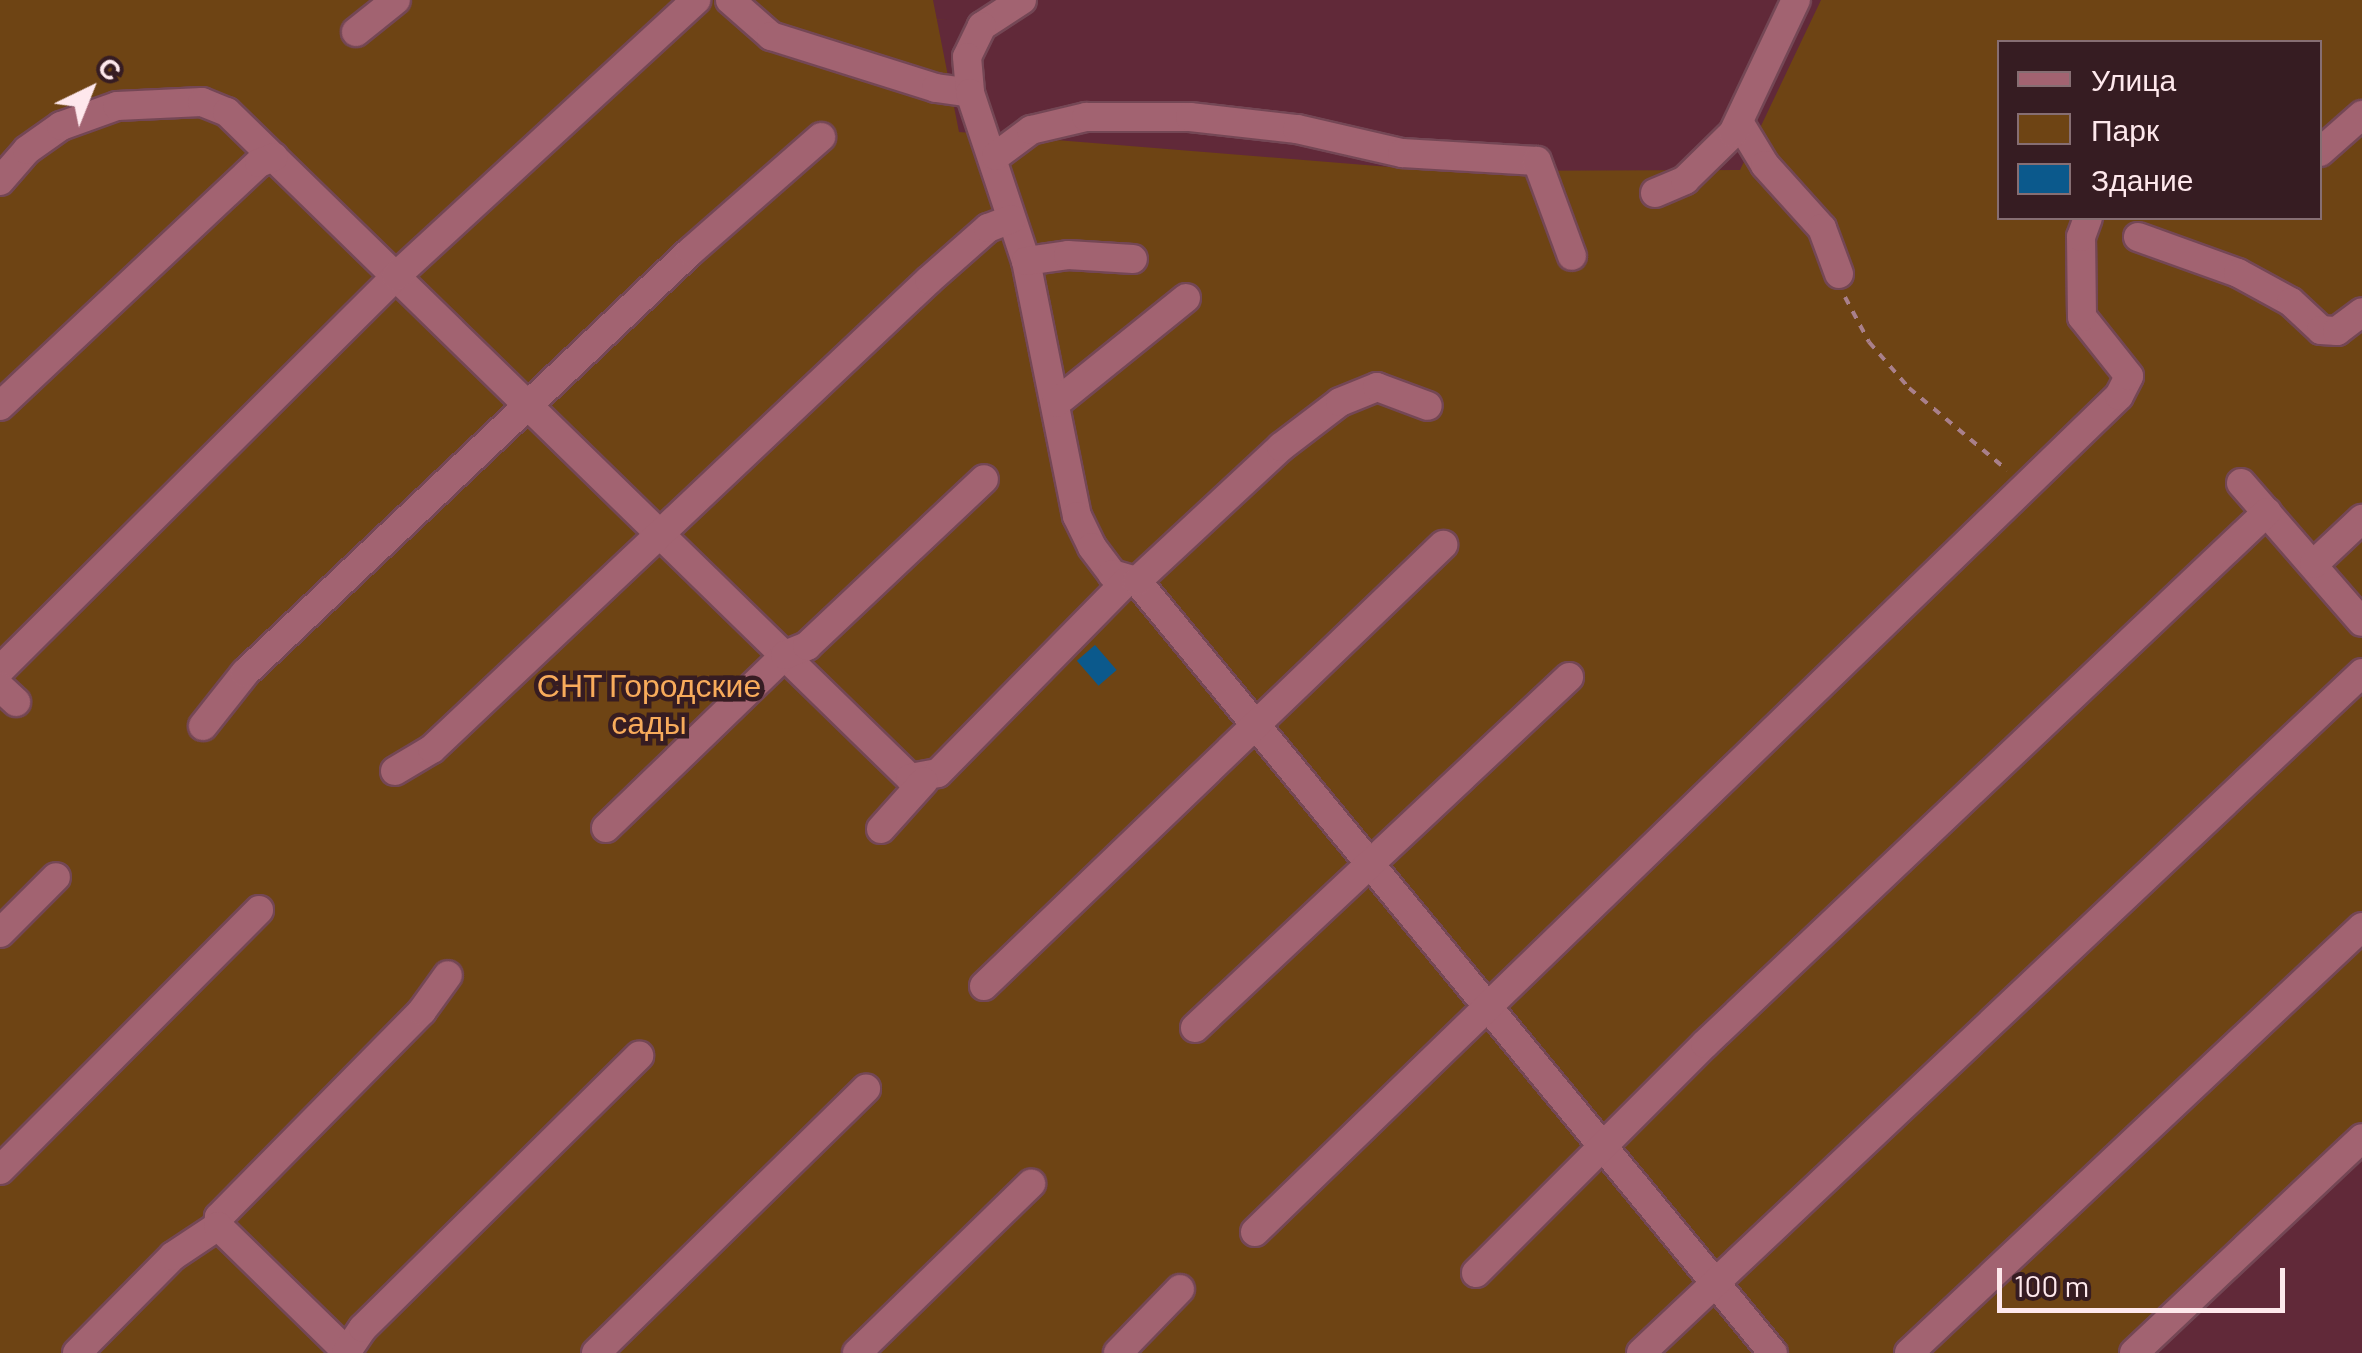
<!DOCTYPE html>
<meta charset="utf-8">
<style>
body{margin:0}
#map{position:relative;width:2362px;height:1353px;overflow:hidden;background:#612939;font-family:Barlow,sans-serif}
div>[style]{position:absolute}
.green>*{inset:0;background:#6e4414}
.building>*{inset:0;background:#0b598c;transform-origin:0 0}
.path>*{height:4px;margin-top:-2px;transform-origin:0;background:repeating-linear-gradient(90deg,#a9808b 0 8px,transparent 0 16px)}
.roads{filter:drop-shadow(2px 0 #744755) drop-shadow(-2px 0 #744755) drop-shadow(0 2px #744755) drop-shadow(0 -2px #744755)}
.minor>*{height:28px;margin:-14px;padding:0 14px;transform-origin:14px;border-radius:14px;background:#a26371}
span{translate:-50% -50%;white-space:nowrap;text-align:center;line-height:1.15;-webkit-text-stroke:9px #361c22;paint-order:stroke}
.park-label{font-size:32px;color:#f8ab5b}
.legend{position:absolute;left:1997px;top:40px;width:325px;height:180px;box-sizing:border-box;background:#361c22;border:2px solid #866e73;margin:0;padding:12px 18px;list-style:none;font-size:30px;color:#fee8ec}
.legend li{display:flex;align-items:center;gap:20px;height:50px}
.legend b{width:50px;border:2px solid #866e73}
.north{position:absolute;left:40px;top:40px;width:100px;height:100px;-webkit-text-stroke:8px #361c22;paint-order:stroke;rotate:43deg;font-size:28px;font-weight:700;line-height:40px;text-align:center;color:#fee8ec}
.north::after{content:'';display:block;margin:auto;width:35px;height:45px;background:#fee8ec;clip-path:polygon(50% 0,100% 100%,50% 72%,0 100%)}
.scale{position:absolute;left:1997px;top:1268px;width:288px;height:45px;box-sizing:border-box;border:5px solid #fee8ec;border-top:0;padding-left:12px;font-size:30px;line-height:35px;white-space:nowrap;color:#fee8ec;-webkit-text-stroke:8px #361c22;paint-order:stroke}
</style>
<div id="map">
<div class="green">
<i style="clip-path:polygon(evenodd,0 0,933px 0,959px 132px,1439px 171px,1740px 170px,1821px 0,2362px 0,2362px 1138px,2134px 1353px,0 1353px,0 0,2000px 42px,2320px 42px,2320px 218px,2000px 218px,2000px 42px)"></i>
</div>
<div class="building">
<i style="left:1095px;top:645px;width:33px;height:24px;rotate:49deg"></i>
</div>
<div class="path">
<i style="left:1845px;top:297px;width:51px;rotate:61.9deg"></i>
<i style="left:1869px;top:342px;width:61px;rotate:49deg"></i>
<i style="left:1909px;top:388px;width:128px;rotate:39.9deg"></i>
</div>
<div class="roads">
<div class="minor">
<i style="left:730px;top:0;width:55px;rotate:41.3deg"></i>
<i style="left:771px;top:36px;width:173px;rotate:17.5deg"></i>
<i style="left:936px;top:88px;width:34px;rotate:8deg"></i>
<i style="left:1022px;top:0;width:48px;rotate:147deg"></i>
<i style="left:982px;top:26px;width:34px;rotate:116deg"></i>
<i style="left:967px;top:57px;width:36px;rotate:85deg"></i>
<i style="left:970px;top:93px;width:177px;rotate:71.6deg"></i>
<i style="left:1026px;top:261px;width:260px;rotate:78.7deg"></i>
<i style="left:1077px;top:516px;width:34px;rotate:64deg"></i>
<i style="left:1092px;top:547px;width:34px;rotate:53deg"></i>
<i style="left:1112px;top:574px;width:26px;rotate:16deg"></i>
<i style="left:1137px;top:581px;width:1000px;rotate:50.52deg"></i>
<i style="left:356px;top:32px;width:51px;rotate:-38.7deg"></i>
<i style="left:1739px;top:122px;width:50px;rotate:58.8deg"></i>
<i style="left:1765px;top:165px;width:85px;rotate:47.9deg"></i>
<i style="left:1822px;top:228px;width:49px;rotate:69.7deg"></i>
<i style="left:2320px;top:152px;width:56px;rotate:-41.4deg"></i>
<i style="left:996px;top:156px;width:44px;rotate:-36.6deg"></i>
<i style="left:1031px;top:130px;width:57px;rotate:-13.3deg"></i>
<i style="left:1086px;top:117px;width:104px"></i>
<i style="left:1190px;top:117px;width:108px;rotate:6.4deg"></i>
<i style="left:1297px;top:129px;width:108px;rotate:12.9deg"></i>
<i style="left:1402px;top:153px;width:135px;rotate:3.4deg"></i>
<i style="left:1537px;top:161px;width:101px;rotate:69.8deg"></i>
<i style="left:0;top:181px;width:41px;rotate:-48.9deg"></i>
<i style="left:27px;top:150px;width:42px;rotate:-35.2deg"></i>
<i style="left:61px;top:126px;width:59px;rotate:-19.7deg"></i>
<i style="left:117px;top:106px;width:85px;rotate:-2.7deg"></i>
<i style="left:202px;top:102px;width:27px;rotate:22deg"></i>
<i style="left:227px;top:112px;width:954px;rotate:44.28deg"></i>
<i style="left:910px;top:778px;width:28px;rotate:-10deg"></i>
<i style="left:938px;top:773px;width:268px;rotate:-45.5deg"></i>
<i style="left:1655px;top:193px;width:33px;rotate:-23deg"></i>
<i style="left:1685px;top:180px;width:67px;rotate:-44.4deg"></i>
<i style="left:1733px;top:133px;width:147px;rotate:-64.7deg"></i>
<i style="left:2138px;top:237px;width:106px;rotate:19.8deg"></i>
<i style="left:2238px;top:273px;width:60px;rotate:28.7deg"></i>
<i style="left:2291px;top:302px;width:41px;rotate:43deg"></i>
<i style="left:2321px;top:330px;width:16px;rotate:4deg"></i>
<i style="left:2337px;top:331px;width:31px;rotate:-37deg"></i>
<i style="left:1026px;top:261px;width:42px;rotate:-8.1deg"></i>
<i style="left:1068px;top:255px;width:65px;rotate:3.5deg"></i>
<i style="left:1056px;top:403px;width:167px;rotate:-38.9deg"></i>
<i style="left:0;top:406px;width:355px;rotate:-43.2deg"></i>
<i style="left:259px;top:163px;width:16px;rotate:-22deg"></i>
<i style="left:2241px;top:483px;width:184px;rotate:49deg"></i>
<i style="left:2314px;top:564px;width:66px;rotate:-43.2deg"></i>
<i style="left:1137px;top:581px;width:197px;rotate:-42.9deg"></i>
<i style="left:1281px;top:447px;width:74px;rotate:-37.3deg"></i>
<i style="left:1340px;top:402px;width:40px;rotate:-22deg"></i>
<i style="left:1377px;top:387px;width:54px;rotate:20.4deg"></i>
<i style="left:0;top:670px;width:559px;rotate:-44.85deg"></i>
<i style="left:396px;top:276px;width:408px;rotate:-42.6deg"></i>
<i style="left:0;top:687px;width:22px;rotate:43deg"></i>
<i style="left:203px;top:726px;width:68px;rotate:-51.6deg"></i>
<i style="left:245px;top:673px;width:614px;rotate:-43.42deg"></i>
<i style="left:691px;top:251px;width:173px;rotate:-41.2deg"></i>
<i style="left:395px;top:771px;width:43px;rotate:-30.7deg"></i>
<i style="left:432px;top:749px;width:683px;rotate:-43.34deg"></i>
<i style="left:929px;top:280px;width:79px;rotate:-41.4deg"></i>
<i style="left:988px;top:228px;width:25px;rotate:-21deg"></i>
<i style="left:606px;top:828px;width:249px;rotate:-44deg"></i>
<i style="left:785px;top:655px;width:24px;rotate:-22deg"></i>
<i style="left:807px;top:646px;width:243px;rotate:-43.3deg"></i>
<i style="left:881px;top:829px;width:64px;rotate:-48.1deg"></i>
<i style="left:0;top:933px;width:79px;rotate:-45deg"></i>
<i style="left:984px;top:986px;width:637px;rotate:-43.85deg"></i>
<i style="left:1195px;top:1028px;width:513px;rotate:-43.18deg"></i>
<i style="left:0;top:1170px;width:367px;rotate:-45.1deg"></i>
<i style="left:218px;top:1226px;width:9px;rotate:-84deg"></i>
<i style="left:219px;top:1217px;width:289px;rotate:-45.4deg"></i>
<i style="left:422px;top:1011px;width:44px;rotate:-54.2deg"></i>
<i style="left:1255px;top:1232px;width:1202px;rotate:-44.06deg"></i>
<i style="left:2119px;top:396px;width:22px;rotate:-63deg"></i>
<i style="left:2129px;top:376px;width:75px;rotate:-128.5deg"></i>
<i style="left:2082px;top:317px;width:80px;rotate:-90.7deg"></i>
<i style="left:2081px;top:237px;width:20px;rotate:-70deg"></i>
<i style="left:1476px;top:1273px;width:324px;rotate:-45deg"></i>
<i style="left:1705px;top:1044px;width:774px;rotate:-43.43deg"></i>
<i style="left:77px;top:1353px;width:136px;rotate:-45.3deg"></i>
<i style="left:173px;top:1256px;width:54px;rotate:-33.7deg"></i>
<i style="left:218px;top:1226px;width:182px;rotate:44.3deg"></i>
<i style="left:346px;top:1353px;width:30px;rotate:-56deg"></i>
<i style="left:363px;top:1328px;width:388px;rotate:-44.6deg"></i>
<i style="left:596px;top:1353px;width:378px;rotate:-44.4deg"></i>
<i style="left:857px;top:1353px;width:243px;rotate:-44.2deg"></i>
<i style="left:1118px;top:1353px;width:89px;rotate:-45.9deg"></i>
<i style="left:1641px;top:1353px;width:991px;rotate:-43.32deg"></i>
<i style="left:1909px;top:1353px;width:622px;rotate:-43.24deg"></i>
<i style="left:2134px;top:1353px;width:313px;rotate:-43.3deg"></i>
</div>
</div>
<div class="park-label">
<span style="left:649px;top:703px">СНТ Городские<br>сады</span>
</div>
<ul class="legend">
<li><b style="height:12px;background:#a26371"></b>Улица</li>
<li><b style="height:28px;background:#6e4414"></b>Парк</li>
<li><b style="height:28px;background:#0b598c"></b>Здание</li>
</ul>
<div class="north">С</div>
<div class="scale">100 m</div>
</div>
